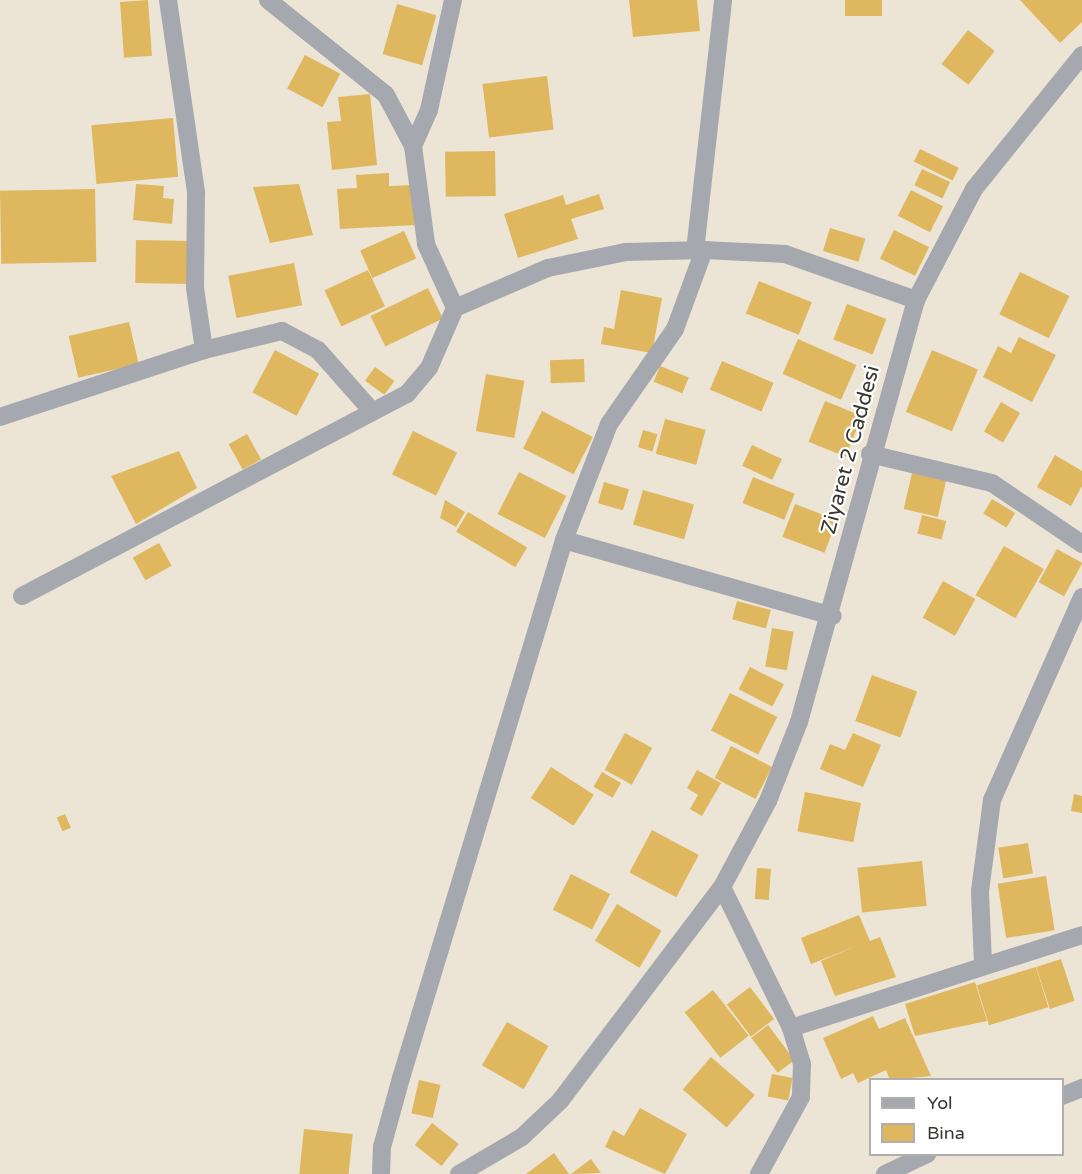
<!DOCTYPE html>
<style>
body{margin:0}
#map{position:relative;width:1082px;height:1174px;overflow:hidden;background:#ece4d5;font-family:"Varela Round",sans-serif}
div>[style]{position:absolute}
.building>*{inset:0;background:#dfb75e;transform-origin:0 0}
.minor>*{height:18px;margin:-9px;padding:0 9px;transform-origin:9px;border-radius:9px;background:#a6a8af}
span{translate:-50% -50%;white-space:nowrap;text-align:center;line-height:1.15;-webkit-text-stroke:4.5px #fff;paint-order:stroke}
.street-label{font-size:21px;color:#393731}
.legend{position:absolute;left:869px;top:1078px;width:195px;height:78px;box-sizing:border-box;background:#fff;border:2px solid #b0afad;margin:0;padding:8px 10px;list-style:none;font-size:18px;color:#393731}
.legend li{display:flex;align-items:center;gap:12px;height:30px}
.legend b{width:30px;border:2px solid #b0afad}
</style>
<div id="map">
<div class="building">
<i style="left:148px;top:0;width:56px;height:28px;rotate:86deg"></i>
<i style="clip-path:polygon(629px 0,697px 0,700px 31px,633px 37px)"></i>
<i style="left:845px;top:0;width:37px;height:16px"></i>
<i style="clip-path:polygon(1020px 0,1082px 0,1082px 22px,1060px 43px)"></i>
<i style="left:397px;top:4px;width:41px;height:52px;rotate:16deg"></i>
<i style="left:968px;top:30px;width:34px;height:43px;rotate:38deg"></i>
<i style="left:305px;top:55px;width:40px;height:38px;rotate:28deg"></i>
<i style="left:547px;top:76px;width:54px;height:65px;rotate:83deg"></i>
<i style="clip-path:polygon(370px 94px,377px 165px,332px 170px,327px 122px,341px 121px,338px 97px)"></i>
<i style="left:173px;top:118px;width:59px;height:82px;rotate:85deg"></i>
<i style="left:920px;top:149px;width:43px;height:14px;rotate:26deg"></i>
<i style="left:495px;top:151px;width:45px;height:50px;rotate:89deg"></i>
<i style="left:922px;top:169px;width:31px;height:18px;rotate:25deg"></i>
<i style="clip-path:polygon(389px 173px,389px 186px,412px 185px,415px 225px,340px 229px,337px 189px,357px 188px,356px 175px)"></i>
<i style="clip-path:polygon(136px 184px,164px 186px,163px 198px,174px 199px,172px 224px,133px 220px)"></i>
<i style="clip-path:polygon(299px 184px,313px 235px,270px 243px,253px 187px)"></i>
<i style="left:95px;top:189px;width:73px;height:95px;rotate:89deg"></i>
<i style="left:911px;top:190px;width:36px;height:29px;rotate:27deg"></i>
<i style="clip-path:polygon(599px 194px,604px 209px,571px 219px,578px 239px,518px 258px,504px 214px,563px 195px,566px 205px)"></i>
<i style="left:830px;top:228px;width:37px;height:24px;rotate:17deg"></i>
<i style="left:894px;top:230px;width:39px;height:32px;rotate:26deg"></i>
<i style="left:404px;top:231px;width:30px;height:48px;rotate:66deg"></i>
<i style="left:136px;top:240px;width:54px;height:43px;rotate:1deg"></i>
<i style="left:294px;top:263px;width:43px;height:67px;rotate:79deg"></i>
<i style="left:368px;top:270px;width:40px;height:48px;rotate:65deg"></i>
<i style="left:1020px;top:272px;width:55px;height:47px;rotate:26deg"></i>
<i style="left:759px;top:281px;width:57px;height:35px;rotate:22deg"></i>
<i style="left:428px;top:288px;width:34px;height:64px;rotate:64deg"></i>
<i style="clip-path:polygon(621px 290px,662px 298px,652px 353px,601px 344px,604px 327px,614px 329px)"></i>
<i style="left:847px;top:304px;width:42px;height:38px;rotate:21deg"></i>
<i style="left:129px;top:322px;width:43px;height:62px;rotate:77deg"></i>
<i style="clip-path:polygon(1019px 337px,1056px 355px,1032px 402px,983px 377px,998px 346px,1011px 353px)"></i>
<i style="left:798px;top:339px;width:64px;height:38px;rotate:24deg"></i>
<i style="left:275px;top:350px;width:50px;height:48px;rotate:28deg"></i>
<i style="left:932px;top:350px;width:50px;height:67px;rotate:23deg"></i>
<i style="left:584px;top:359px;width:23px;height:34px;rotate:88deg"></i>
<i style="left:722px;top:361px;width:56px;height:31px;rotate:23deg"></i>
<i style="left:660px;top:366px;width:31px;height:17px;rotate:22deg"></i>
<i style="left:375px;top:367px;width:24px;height:17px;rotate:36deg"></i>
<i style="left:486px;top:374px;width:39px;height:58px;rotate:10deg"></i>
<i style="left:825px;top:401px;width:40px;height:44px;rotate:22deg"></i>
<i style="left:1001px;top:402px;width:22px;height:34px;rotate:30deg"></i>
<i style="left:542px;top:411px;width:57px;height:42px;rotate:27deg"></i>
<i style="left:665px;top:419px;width:42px;height:36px;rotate:15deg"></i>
<i style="left:643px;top:430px;width:15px;height:18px;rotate:16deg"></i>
<i style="left:413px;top:431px;width:49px;height:48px;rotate:26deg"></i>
<i style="left:247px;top:434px;width:29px;height:21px;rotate:61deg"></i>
<i style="left:752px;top:445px;width:33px;height:23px;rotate:25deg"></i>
<i style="clip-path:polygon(179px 451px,197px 488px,136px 524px,111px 476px)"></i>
<i style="clip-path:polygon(1055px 455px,1082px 471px,1082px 486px,1071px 506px,1037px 487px)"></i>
<i style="left:519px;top:472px;width:53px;height:47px;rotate:27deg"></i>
<i style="left:912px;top:473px;width:35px;height:37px;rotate:13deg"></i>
<i style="left:753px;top:477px;width:45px;height:28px;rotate:22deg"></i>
<i style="left:604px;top:482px;width:26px;height:22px;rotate:16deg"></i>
<i style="left:643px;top:490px;width:53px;height:36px;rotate:16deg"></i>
<i style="left:992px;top:499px;width:27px;height:17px;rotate:31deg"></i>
<i style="clip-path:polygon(445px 500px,465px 512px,456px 527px,440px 518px)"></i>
<i style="left:795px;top:504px;width:45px;height:35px;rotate:21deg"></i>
<i style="left:468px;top:512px;width:69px;height:23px;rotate:31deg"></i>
<i style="left:922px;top:515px;width:25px;height:19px;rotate:14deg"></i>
<i style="left:159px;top:543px;width:26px;height:30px;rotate:61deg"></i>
<i style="left:1004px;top:546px;width:46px;height:57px;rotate:30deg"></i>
<i style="left:1057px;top:549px;width:29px;height:38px;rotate:29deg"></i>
<i style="left:943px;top:581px;width:37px;height:42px;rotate:29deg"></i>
<i style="left:737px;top:601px;width:35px;height:19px;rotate:15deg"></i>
<i style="left:772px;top:628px;width:22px;height:39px;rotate:10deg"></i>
<i style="left:750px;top:667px;width:38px;height:25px;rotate:27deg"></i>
<i style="left:872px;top:675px;width:48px;height:49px;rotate:20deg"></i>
<i style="left:730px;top:693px;width:53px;height:42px;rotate:27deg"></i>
<i style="left:625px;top:733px;width:31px;height:42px;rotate:29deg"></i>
<i style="clip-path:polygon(853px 733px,881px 745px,863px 787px,820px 769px,830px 744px,845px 750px)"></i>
<i style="left:731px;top:746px;width:46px;height:36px;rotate:27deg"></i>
<i style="left:551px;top:767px;width:51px;height:37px;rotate:33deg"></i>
<i style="clip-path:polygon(697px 770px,721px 783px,702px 816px,690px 809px,698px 795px,687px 788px)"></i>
<i style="left:602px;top:772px;width:22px;height:17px;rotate:30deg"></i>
<i style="left:805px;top:792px;width:57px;height:40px;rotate:11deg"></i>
<i style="clip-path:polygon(1074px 794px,1082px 796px,1082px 813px,1071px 811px)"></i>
<i style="left:65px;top:814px;width:15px;height:9px;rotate:67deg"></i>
<i style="left:652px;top:830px;width:53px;height:48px;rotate:28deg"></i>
<i style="left:1028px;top:843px;width:31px;height:30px;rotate:81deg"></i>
<i style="left:922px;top:861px;width:45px;height:65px;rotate:84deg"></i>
<i style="left:757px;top:868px;width:14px;height:31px;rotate:4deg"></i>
<i style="left:571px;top:874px;width:44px;height:40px;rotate:27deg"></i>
<i style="left:1046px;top:876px;width:55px;height:49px;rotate:81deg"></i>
<i style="left:617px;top:904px;width:52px;height:43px;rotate:31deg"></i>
<i style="clip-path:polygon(859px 915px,870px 941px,880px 937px,896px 977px,835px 996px,821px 961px,856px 946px,811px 964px,801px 938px)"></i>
<i style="left:1061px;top:959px;width:44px;height:26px;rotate:72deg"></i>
<i style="left:1036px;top:967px;width:42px;height:62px;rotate:73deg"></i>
<i style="clip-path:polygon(975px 982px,987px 1021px,915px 1036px,905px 1004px)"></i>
<i style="left:750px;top:987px;width:40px;height:29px;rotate:53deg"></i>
<i style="left:713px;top:990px;width:58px;height:36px;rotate:52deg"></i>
<i style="clip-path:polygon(873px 1016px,879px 1029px,905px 1018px,931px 1076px,890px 1080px,886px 1070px,858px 1083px,853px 1073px,841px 1079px,823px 1038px)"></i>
<i style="left:507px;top:1022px;width:48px;height:50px;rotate:30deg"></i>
<i style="left:768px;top:1025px;width:44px;height:21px;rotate:53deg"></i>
<i style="left:711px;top:1057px;width:58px;height:43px;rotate:41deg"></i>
<i style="left:772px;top:1074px;width:21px;height:23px;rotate:11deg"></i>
<i style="left:419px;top:1080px;width:22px;height:34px;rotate:13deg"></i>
<i style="clip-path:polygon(640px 1108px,687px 1134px,665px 1174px,605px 1147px,613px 1130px,624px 1136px)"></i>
<i style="left:432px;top:1123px;width:34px;height:28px;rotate:38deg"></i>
<i style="left:304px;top:1129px;width:49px;height:45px;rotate:6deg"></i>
<i style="clip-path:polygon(554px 1153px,569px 1174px,526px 1174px)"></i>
<i style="clip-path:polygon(591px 1159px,601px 1173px,571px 1174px)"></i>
</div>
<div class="minor">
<i style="left:168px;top:0;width:195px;rotate:81.7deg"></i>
<i style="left:196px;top:193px;width:95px;rotate:90.6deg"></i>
<i style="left:195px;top:288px;width:63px;rotate:81.7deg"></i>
<i style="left:268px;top:0;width:151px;rotate:38.8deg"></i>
<i style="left:386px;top:95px;width:58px;rotate:62.1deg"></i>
<i style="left:413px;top:146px;width:99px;rotate:82.4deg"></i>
<i style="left:426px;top:244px;width:70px;rotate:65.6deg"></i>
<i style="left:455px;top:308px;width:101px;rotate:-23.3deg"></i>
<i style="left:548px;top:268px;width:80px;rotate:-11.6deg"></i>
<i style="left:626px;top:252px;width:78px;rotate:-1.5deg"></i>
<i style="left:704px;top:250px;width:81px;rotate:2.8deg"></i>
<i style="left:785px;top:254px;width:139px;rotate:19.3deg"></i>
<i style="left:413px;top:146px;width:39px;rotate:-66deg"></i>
<i style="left:429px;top:110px;width:113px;rotate:-77.7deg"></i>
<i style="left:695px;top:251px;width:253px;rotate:-83.6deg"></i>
<i style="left:0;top:417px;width:215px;rotate:-18.2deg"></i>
<i style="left:204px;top:350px;width:80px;rotate:-13.7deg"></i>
<i style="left:282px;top:331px;width:41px;rotate:27.8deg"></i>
<i style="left:318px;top:350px;width:80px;rotate:48.5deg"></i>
<i style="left:870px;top:454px;width:125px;rotate:13.4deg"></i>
<i style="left:992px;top:483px;width:109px;rotate:34.1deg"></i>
<i style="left:564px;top:540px;width:279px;rotate:15.8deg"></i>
<i style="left:22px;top:596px;width:435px;rotate:-27.7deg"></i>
<i style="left:407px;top:394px;width:34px;rotate:-50deg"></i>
<i style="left:429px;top:368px;width:65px;rotate:-66.6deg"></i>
<i style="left:722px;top:887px;width:157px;rotate:63.9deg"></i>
<i style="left:791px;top:1028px;width:38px;rotate:73deg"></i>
<i style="left:802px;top:1064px;width:33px;rotate:92deg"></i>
<i style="left:801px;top:1097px;width:88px;rotate:118.6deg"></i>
<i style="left:983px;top:964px;width:73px;rotate:-92.4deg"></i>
<i style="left:980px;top:891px;width:92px;rotate:-82.5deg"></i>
<i style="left:992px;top:800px;width:222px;rotate:-66.1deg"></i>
<i style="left:791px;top:1028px;width:305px;rotate:-17.7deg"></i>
<i style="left:1062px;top:1096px;width:22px;rotate:-22deg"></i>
<i style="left:381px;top:1174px;width:27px;rotate:-88deg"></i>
<i style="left:382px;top:1147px;width:72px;rotate:-74.6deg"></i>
<i style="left:401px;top:1078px;width:562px;rotate:-73.14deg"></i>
<i style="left:564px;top:540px;width:124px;rotate:-68.8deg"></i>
<i style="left:609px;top:424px;width:116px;rotate:-55.2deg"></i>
<i style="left:675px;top:329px;width:84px;rotate:-69.8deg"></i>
<i style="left:459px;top:1174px;width:73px;rotate:-30.4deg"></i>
<i style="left:522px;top:1137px;width:52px;rotate:-43.5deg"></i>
<i style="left:560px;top:1101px;width:268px;rotate:-52.9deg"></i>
<i style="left:722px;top:887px;width:98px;rotate:-61.9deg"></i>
<i style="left:768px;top:801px;width:85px;rotate:-68.6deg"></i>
<i style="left:799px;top:722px;width:438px;rotate:-74.5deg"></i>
<i style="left:916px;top:300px;width:125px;rotate:-62.4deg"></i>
<i style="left:974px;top:189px;width:172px;rotate:-51.1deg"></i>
<i style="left:885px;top:1174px;width:47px;rotate:-25.5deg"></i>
</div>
<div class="street-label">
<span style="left:851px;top:450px;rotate:-75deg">Ziyaret 2 Caddesi</span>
</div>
<ul class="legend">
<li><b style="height:8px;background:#a6a8af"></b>Yol</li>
<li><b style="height:16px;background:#dfb75e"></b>Bina</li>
</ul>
</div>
